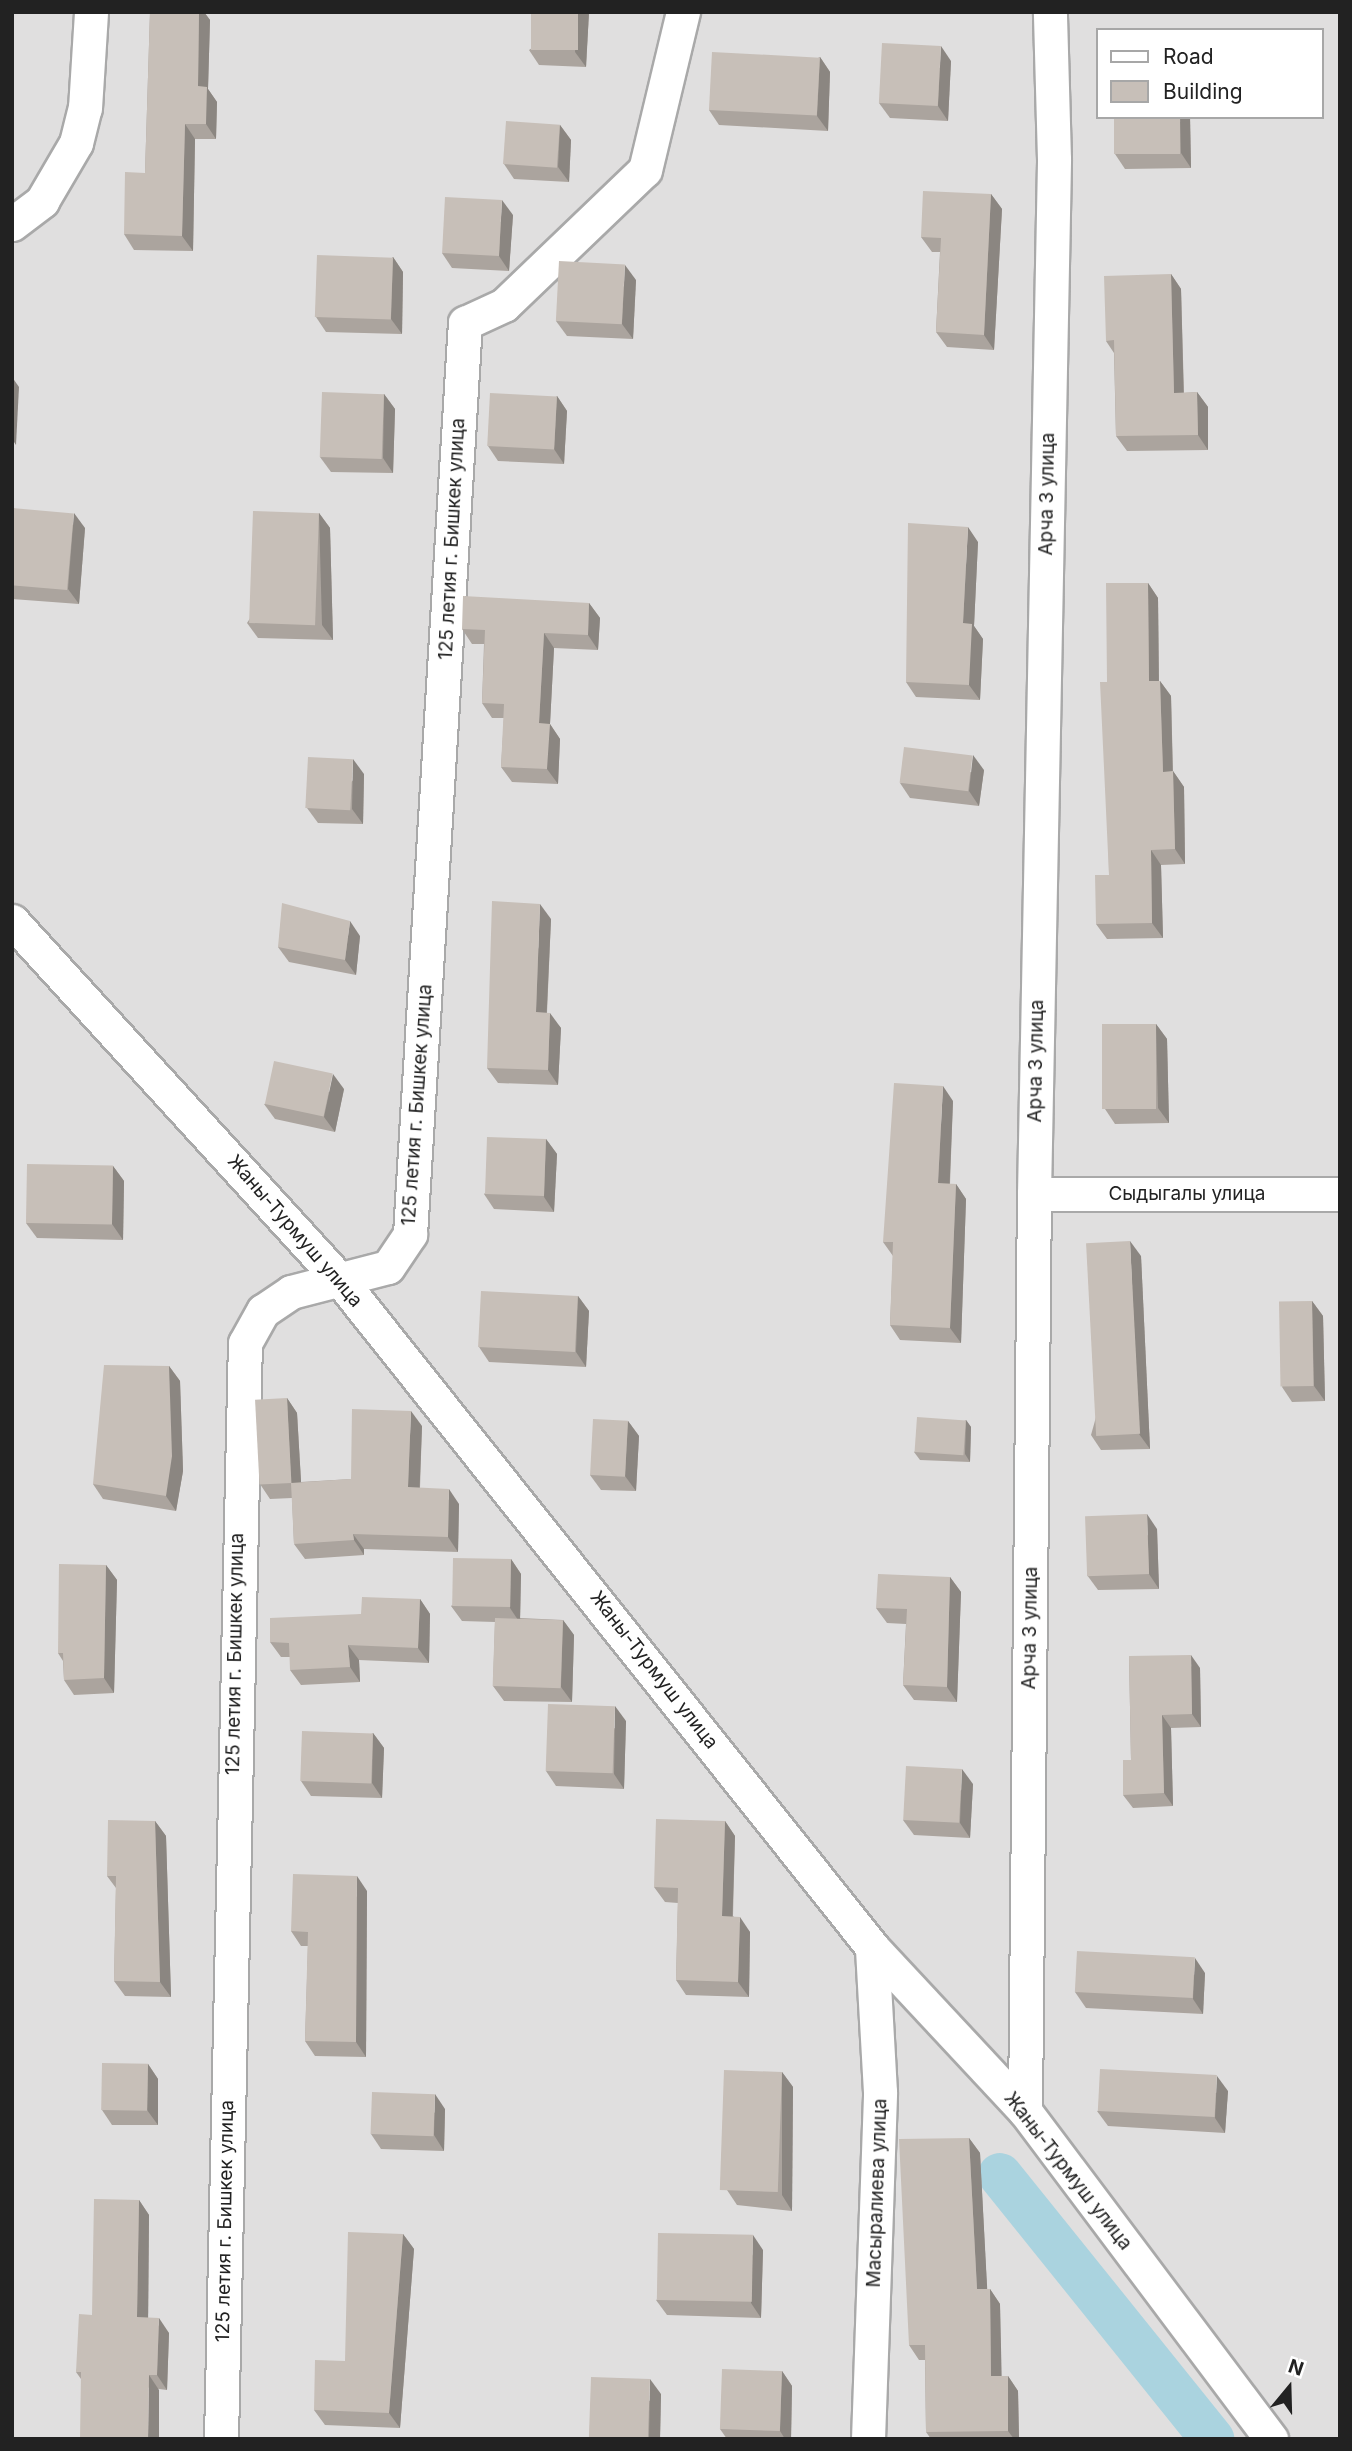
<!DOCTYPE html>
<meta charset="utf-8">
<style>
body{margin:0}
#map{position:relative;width:1352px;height:2451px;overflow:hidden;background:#f2efe9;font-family:Inter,sans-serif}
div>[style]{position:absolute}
.residential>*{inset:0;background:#e0dfdf}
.canal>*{height:44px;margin:-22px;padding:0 22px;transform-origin:22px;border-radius:22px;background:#aad3df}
.roads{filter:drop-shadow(2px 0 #a9a9a9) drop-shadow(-2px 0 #a9a9a9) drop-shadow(0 2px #a9a9a9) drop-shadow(0 -2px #a9a9a9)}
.minor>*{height:33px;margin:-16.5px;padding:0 16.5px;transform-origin:16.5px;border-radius:16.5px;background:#fff}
.wall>*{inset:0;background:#aba49e}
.shaded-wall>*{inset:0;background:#8b8681}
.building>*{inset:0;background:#c7bfb8;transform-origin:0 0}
span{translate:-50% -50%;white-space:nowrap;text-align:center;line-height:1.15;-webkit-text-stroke:6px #fff;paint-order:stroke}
.street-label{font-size:19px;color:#222}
.frame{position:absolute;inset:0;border:14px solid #222;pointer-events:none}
.legend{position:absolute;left:1096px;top:28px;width:228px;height:91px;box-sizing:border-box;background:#fff;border:2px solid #a7a7a7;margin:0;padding:9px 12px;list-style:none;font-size:21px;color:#222}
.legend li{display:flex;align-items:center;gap:14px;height:35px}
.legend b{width:35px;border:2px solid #a7a7a7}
.north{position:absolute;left:1254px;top:2353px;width:70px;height:70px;-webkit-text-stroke:5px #fff;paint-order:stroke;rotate:19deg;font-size:19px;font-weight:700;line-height:28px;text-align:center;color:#222}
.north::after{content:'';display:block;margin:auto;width:24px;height:32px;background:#222;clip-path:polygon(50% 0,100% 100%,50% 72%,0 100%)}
</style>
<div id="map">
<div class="residential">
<i style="clip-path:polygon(evenodd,12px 12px,1340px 12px,1340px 2439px,12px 2439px,12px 12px,1098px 30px,1322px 30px,1322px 117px,1098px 117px,1098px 30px)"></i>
</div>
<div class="canal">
<i style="left:1000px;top:2175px;width:339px;rotate:51.2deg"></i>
</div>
<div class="roads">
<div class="minor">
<i style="left:12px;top:224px;width:38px;rotate:-37deg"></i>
<i style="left:42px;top:201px;width:67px;rotate:-59.6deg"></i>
<i style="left:76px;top:143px;width:36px;rotate:-76deg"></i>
<i style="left:85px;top:108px;width:96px;rotate:-86.4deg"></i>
<i style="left:12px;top:921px;width:488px;rotate:47.6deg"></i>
<i style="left:341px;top:1281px;width:852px;rotate:51.43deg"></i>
<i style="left:872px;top:1947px;width:224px;rotate:47deg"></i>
<i style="left:1025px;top:2111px;width:410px;rotate:53.1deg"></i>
<i style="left:1034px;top:1194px;width:306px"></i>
<i style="left:1025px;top:2111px;width:917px;rotate:-89.44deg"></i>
<i style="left:1034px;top:1194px;width:1035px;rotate:-88.89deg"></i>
<i style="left:1054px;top:159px;width:147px;rotate:-91.6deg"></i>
<i style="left:221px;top:2439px;width:1096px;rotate:-88.75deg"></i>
<i style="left:245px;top:1343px;width:37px;rotate:-61deg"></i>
<i style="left:263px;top:1311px;width:34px;rotate:-34deg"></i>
<i style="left:291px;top:1292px;width:100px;rotate:-14.5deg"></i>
<i style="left:388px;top:1267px;width:40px;rotate:-56deg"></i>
<i style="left:410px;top:1234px;width:913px;rotate:-86.55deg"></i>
<i style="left:465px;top:323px;width:43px;rotate:-24.8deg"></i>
<i style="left:504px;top:305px;width:195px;rotate:-43.8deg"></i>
<i style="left:645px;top:170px;width:163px;rotate:-76.5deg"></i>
<i style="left:868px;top:2439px;width:347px;rotate:-88deg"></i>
<i style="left:880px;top:2092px;width:145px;rotate:-93.2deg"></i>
</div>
</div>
<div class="wall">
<i style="clip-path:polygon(150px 12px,204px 12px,210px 20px,208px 89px,217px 102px,216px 139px,195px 139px,193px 251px,134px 250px,124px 234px,145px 173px)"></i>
<i style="clip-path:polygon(589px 12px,586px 67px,539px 65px,529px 50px)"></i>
<i style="clip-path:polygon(820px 57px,830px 72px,828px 131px,719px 125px,709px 110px)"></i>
<i style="clip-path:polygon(951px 61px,948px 121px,890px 118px,879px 103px)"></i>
<i style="clip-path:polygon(1190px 117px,1191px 168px,1125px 169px,1115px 154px)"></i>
<i style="clip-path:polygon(560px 125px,571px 140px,569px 182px,514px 179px,504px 164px)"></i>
<i style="clip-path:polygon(991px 194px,1002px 209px,994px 350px,947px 347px,936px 332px,940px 252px,932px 252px,921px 237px)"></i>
<i style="clip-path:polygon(513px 215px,509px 271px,452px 268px,442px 253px)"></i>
<i style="clip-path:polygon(393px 257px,403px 272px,402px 334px,326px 332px,316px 317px)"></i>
<i style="clip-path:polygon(1171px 274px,1181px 289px,1184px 393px,1197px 392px,1208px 407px,1208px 450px,1127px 451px,1116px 436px,1114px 353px,1106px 341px)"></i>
<i style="clip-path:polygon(636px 280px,633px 339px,567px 336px,556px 321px)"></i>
<i style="clip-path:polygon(384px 394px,395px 409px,393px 473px,331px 472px,320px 457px)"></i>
<i style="clip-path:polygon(557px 396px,567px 411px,564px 464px,498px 461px,488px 446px)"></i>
<i style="clip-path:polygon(12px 508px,85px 528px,79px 604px,12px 599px)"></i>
<i style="clip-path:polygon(319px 513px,330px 528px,333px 640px,258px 638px,247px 623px)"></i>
<i style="clip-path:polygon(978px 542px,974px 626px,983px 639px,980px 700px,916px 697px,906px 682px)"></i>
<i style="clip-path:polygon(1148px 583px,1158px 598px,1159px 681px,1160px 681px,1171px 696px,1173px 771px,1184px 787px,1185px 864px,1161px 865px,1163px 938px,1107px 939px,1096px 924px,1109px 875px,1107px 682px)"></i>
<i style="clip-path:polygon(589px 603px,600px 618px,598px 650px,554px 648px,550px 724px,560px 739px,558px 784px,512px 782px,501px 767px,504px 718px,492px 718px,482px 703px,484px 644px,472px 644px,462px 629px)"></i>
<i style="clip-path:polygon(984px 770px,979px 806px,910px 798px,900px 783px)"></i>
<i style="clip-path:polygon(364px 774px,363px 824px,318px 823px,307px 808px)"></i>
<i style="clip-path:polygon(551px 919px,547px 1013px,561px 1028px,558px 1085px,498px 1083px,487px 1068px)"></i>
<i style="clip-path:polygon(360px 936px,356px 975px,289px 962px,278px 947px)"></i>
<i style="clip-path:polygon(1156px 1024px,1167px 1039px,1169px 1123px,1115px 1124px,1105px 1109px)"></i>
<i style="clip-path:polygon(344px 1089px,335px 1132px,275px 1119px,264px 1104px)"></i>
<i style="clip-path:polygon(953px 1101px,950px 1184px,956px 1184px,966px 1199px,961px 1343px,900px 1340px,890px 1325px,893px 1256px,883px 1242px)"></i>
<i style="clip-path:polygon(546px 1139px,557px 1154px,554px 1212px,494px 1209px,484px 1194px)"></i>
<i style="clip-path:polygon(113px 1166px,124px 1181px,123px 1240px,37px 1238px,26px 1223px)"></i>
<i style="clip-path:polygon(1141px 1256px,1150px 1449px,1101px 1450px,1091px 1435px)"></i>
<i style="clip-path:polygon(578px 1296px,589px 1311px,586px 1367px,489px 1362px,479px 1347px)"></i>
<i style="clip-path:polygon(1312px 1301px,1323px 1316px,1325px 1401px,1292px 1402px,1282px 1387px)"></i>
<i style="clip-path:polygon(169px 1366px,180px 1381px,183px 1471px,176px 1511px,103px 1499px,93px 1484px)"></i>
<i style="clip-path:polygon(287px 1398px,297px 1413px,301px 1482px,351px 1479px,422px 1426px,420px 1488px,459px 1504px,458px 1552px,364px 1549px,364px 1555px,305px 1559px,294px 1544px,292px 1498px,270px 1499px,260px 1484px)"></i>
<i style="clip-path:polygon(966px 1420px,971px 1427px,970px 1462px,920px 1460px,914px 1452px)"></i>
<i style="clip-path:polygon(628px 1421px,639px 1436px,636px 1491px,601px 1490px,590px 1475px)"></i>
<i style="clip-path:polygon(1157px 1529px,1159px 1589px,1098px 1590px,1087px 1575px)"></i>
<i style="clip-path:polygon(511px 1559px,521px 1574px,520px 1618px,563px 1620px,574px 1635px,572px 1702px,504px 1701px,493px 1686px,495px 1622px,462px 1621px,451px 1606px)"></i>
<i style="clip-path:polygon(106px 1565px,117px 1580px,114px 1693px,74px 1695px,64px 1680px,63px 1661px,58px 1653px)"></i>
<i style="clip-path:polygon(950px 1577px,961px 1592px,957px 1702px,914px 1700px,903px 1685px,906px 1624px,887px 1623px,876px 1608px)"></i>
<i style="clip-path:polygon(420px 1599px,430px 1614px,429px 1663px,359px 1660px,360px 1682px,301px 1685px,290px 1670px,290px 1657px,281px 1657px,270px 1642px,361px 1614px)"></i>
<i style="clip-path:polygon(1129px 1656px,1200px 1668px,1201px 1727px,1171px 1728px,1173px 1806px,1133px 1808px,1123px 1795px,1131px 1760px)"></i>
<i style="clip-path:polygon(626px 1721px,624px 1789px,556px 1786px,546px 1771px)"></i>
<i style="clip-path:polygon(373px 1733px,384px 1748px,382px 1798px,311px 1796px,301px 1781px)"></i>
<i style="clip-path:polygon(973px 1784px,970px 1838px,914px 1835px,903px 1820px)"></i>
<i style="clip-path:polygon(155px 1821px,166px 1836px,171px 1997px,125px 1996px,114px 1981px,116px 1888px,107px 1876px)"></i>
<i style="clip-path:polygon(725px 1821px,735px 1836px,733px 1916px,750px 1932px,749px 1997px,686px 1995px,676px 1980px,678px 1903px,665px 1902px,654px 1887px)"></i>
<i style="clip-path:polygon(367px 1891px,366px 2057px,315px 2056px,305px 2041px,308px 1946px,301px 1946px,291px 1931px)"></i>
<i style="clip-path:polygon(1205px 1973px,1203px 2014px,1086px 2008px,1075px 1992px)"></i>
<i style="clip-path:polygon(148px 2064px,158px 2079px,158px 2125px,112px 2125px,102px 2110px)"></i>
<i style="clip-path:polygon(782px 2072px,793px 2087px,792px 2211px,737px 2205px,727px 2190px)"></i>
<i style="clip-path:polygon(1228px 2091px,1225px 2133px,1108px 2126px,1097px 2111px)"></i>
<i style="clip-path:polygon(445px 2109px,444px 2151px,381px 2149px,371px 2134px)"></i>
<i style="clip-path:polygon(969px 2138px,980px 2153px,987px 2289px,990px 2289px,1000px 2304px,1001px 2376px,1008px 2376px,1018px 2391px,1019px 2439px,931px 2439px,926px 2432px,925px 2360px,919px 2360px,909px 2345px)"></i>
<i style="clip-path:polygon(139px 2200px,149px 2215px,148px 2318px,169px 2333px,167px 2390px,81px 2379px,76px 2372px,92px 2315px)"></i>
<i style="clip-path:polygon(403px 2234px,414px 2249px,400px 2428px,325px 2425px,314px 2410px,345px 2361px)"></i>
<i style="clip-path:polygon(763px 2250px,761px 2318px,667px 2315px,656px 2300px)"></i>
<i style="clip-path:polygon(782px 2371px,792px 2386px,791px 2439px,727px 2439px,720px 2429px)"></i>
<i style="clip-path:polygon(661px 2394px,660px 2439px,590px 2439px,589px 2437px)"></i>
</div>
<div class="shaded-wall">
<i style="clip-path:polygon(199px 12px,204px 12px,210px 20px,208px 89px,217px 102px,216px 139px,206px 124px,198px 86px)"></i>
<i style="clip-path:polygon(578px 12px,589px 12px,586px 67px,575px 52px)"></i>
<i style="clip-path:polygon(12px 26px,14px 30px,13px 92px,12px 91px)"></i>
<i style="clip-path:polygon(941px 46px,951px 61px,948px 121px,938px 106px)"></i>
<i style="clip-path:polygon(820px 57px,830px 72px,828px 131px,817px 116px)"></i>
<i style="clip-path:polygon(1180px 117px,1190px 117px,1191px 168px,1181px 153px)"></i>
<i style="clip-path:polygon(185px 124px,195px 139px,193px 251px,182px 236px)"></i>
<i style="clip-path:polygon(560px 125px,571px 140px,569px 182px,558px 167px)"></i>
<i style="clip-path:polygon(991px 194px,1002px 209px,994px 350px,984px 335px)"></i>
<i style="clip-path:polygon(502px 200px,513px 215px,509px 271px,499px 256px)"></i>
<i style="clip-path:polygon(393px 257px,403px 272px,402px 334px,391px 319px)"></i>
<i style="clip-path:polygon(625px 265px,636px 280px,633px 339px,622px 324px)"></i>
<i style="clip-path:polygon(1171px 274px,1181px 289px,1184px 408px,1174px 393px)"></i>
<i style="clip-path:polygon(12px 377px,19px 387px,16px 445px,12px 439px)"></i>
<i style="clip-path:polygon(1197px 392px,1208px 407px,1208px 450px,1198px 435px)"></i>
<i style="clip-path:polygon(384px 394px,395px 409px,393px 473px,383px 458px)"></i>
<i style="clip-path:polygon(557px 396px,567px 411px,564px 464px,554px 449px)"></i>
<i style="clip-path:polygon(74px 513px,85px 528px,79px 604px,68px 589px)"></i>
<i style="clip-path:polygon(319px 513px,330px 528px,333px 640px,322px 625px)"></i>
<i style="clip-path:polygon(968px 527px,978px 542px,974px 626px,983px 639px,980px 700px,969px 685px,963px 623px)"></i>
<i style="clip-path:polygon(1148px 583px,1158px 598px,1159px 696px,1149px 681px)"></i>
<i style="clip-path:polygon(589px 603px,600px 618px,598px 650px,588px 635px)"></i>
<i style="clip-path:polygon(544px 633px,554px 648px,550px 724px,560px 739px,558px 784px,547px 769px,539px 723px)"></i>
<i style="clip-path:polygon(1160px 681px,1171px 696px,1173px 787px,1163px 772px)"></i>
<i style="clip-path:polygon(973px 755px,984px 770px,979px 806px,969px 791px)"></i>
<i style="clip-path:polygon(353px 759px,364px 774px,363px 824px,352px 809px)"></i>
<i style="clip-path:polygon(1173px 771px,1184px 787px,1185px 864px,1175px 849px)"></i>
<i style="clip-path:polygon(1151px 850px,1161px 865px,1163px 938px,1152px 923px)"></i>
<i style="clip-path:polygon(540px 904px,551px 919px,546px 1027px,536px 1012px)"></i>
<i style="clip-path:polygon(350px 921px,360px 936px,356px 975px,345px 960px)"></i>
<i style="clip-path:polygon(550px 1013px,561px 1028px,558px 1085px,548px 1070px)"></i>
<i style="clip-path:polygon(1156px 1024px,1167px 1039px,1169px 1123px,1158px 1108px)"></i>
<i style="clip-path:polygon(333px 1074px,344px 1089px,335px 1132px,324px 1117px)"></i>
<i style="clip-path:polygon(943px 1086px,953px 1101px,949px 1198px,938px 1183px)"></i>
<i style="clip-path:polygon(546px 1139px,557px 1154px,554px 1212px,544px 1197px)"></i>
<i style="clip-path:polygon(113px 1166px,124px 1181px,123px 1240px,112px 1224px)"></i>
<i style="clip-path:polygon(956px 1184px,966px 1199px,961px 1343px,950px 1328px)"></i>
<i style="clip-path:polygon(1130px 1241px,1141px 1256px,1150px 1449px,1139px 1434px)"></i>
<i style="clip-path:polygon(578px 1296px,589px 1311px,586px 1367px,576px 1352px)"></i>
<i style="clip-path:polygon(1312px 1301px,1323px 1316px,1325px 1401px,1314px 1386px)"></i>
<i style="clip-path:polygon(169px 1366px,180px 1381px,183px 1471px,176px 1511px,166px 1496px)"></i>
<i style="clip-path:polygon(287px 1398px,297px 1413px,302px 1498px,291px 1483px)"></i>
<i style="clip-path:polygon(411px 1411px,422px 1426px,419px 1502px,408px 1487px)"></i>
<i style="clip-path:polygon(966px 1420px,971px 1427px,970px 1462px,965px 1454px)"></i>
<i style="clip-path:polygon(628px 1421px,639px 1436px,636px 1491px,625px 1476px)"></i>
<i style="clip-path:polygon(449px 1489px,459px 1504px,458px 1552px,448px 1537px)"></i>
<i style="clip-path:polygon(1147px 1514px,1157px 1529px,1159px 1589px,1149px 1574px)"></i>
<i style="clip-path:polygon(353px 1534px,364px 1549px,364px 1555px,354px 1540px)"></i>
<i style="clip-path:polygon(511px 1559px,521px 1574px,520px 1623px,510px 1608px)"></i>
<i style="clip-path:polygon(106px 1565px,117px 1580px,114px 1693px,104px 1678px)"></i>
<i style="clip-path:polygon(950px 1577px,961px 1592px,957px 1702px,947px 1687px)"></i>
<i style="clip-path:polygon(420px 1599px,430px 1614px,429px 1663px,418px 1648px)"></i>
<i style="clip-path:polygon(563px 1620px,574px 1635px,572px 1702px,561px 1687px)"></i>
<i style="clip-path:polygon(348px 1645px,359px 1660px,360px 1682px,350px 1667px)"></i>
<i style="clip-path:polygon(1191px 1655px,1200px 1668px,1201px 1727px,1192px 1714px)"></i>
<i style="clip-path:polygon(615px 1706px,626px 1721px,624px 1789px,614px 1774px)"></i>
<i style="clip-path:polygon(1162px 1715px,1171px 1728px,1173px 1806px,1164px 1793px)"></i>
<i style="clip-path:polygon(373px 1733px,384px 1748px,382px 1798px,372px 1783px)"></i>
<i style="clip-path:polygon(962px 1769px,973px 1784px,970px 1838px,960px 1823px)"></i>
<i style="clip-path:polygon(155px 1821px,166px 1836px,171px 1997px,160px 1982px)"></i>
<i style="clip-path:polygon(725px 1821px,735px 1836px,732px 1931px,722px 1916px)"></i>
<i style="clip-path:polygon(357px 1876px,367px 1891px,366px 2057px,356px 2042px)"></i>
<i style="clip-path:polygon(740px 1917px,750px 1932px,749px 1997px,738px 1982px)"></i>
<i style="clip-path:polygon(1195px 1958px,1205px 1973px,1203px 2014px,1193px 1999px)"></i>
<i style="clip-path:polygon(148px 2064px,158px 2079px,158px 2125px,147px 2110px)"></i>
<i style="clip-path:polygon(782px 2072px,793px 2087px,792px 2211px,782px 2195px)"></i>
<i style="clip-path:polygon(1217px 2076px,1228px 2091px,1225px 2133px,1215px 2118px)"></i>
<i style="clip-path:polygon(435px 2094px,445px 2109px,444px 2151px,434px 2135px)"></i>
<i style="clip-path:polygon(969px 2138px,980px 2153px,988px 2304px,977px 2289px)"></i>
<i style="clip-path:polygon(139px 2200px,149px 2215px,148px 2332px,137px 2317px)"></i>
<i style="clip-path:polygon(403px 2234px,414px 2249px,400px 2428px,389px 2413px)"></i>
<i style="clip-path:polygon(753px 2235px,763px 2250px,761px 2318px,751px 2303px)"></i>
<i style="clip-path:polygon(990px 2289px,1000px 2304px,1002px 2391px,991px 2376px)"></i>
<i style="clip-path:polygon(159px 2318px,169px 2333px,167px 2390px,157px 2375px)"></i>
<i style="clip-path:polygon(782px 2371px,792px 2386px,791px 2439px,785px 2439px,780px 2431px)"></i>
<i style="clip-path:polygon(149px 2375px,159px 2390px,159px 2439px,148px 2439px)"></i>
<i style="clip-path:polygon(1008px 2376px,1018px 2391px,1019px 2439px,1014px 2439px,1008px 2431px)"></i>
<i style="clip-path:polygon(650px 2379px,661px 2394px,660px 2439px,649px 2439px)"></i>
</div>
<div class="building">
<i style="clip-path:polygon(150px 12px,199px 12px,198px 86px,207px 87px,206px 124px,185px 124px,182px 236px,124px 234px,125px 172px,145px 173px)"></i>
<i style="left:531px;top:12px;width:47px;height:38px"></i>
<i style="left:882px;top:43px;width:59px;height:60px;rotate:3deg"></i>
<i style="left:712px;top:52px;width:108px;height:58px;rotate:3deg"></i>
<i style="left:1114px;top:117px;width:66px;height:37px"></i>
<i style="left:506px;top:121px;width:54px;height:43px;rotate:4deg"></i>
<i style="clip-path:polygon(923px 191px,991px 194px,984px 335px,936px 332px,941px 238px,921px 237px)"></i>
<i style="left:445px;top:197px;width:57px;height:56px;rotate:3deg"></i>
<i style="left:317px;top:255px;width:76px;height:62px;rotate:2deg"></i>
<i style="left:559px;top:261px;width:66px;height:60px;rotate:3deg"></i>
<i style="clip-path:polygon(1171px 274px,1174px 393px,1197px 392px,1198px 435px,1116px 436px,1114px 340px,1106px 341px,1104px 276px)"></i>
<i style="left:322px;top:392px;width:62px;height:65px;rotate:2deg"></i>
<i style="left:490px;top:393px;width:67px;height:53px;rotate:3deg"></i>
<i style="left:12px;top:508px;width:62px;height:77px;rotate:5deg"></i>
<i style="left:253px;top:511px;width:66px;height:112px;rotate:2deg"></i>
<i style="clip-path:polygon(908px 523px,968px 527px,963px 623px,972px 624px,969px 685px,906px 682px)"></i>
<i style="clip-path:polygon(1106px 583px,1148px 583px,1149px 681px,1160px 681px,1163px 772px,1173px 771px,1175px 849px,1151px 850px,1152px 923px,1096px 924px,1095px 875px,1109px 875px,1100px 682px,1107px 682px)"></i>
<i style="clip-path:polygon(463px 596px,589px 603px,588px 635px,544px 633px,539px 723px,550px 724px,547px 769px,501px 767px,504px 704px,482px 703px,485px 630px,462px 629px)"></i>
<i style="left:904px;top:747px;width:69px;height:36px;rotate:7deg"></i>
<i style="left:308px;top:757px;width:45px;height:51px;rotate:3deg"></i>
<i style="clip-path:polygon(492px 901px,540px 904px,536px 1012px,550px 1013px,548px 1070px,487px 1068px)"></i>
<i style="clip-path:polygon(282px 903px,350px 921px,345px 960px,278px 947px)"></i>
<i style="left:1102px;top:1024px;width:54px;height:85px"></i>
<i style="left:274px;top:1061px;width:60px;height:44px;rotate:12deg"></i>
<i style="clip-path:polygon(894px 1083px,943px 1086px,938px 1183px,956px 1184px,950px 1328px,890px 1325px,893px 1242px,883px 1242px)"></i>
<i style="left:487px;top:1137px;width:59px;height:57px;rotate:2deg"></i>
<i style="left:27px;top:1164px;width:86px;height:59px;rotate:1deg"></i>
<i style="left:1130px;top:1241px;width:193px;height:44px;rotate:87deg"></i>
<i style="left:481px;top:1291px;width:97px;height:56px;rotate:3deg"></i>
<i style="left:1312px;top:1301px;width:85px;height:33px;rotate:89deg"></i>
<i style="clip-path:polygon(104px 1365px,169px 1366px,172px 1456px,166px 1496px,93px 1484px)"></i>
<i style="left:287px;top:1398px;width:85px;height:32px;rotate:87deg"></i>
<i style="clip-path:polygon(352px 1409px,411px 1411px,408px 1487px,449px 1489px,448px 1537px,353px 1534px,354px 1540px,294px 1544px,291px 1483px,351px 1479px)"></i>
<i style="left:917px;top:1417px;width:49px;height:35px;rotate:4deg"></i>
<i style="left:593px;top:1419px;width:35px;height:56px;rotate:3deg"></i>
<i style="left:1147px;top:1514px;width:60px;height:62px;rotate:88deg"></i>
<i style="left:453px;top:1558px;width:58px;height:48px;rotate:1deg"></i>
<i style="clip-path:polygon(59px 1564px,106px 1565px,104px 1678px,64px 1680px,63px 1653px,58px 1653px)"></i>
<i style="clip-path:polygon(878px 1574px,950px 1577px,947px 1687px,903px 1685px,907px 1609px,876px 1608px)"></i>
<i style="clip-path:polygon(362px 1597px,420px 1599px,418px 1648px,348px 1645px,350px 1667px,290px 1670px,289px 1643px,270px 1642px,270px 1618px,361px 1614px)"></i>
<i style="left:495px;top:1618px;width:68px;height:68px;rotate:2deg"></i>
<i style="clip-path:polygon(1191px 1655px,1192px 1714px,1162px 1715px,1164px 1793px,1123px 1795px,1123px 1760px,1131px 1760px,1129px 1656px)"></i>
<i style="left:548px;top:1704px;width:67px;height:67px;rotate:2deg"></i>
<i style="left:302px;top:1731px;width:71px;height:50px;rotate:2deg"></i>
<i style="left:906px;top:1766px;width:56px;height:54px;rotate:3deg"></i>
<i style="clip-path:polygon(656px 1819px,725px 1821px,722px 1916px,740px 1917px,738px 1982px,676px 1980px,678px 1888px,654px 1887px)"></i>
<i style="clip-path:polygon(108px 1820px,155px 1821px,160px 1982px,114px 1981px,116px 1876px,107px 1876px)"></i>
<i style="clip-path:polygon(293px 1874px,357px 1876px,356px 2042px,305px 2041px,308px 1932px,291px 1931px)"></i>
<i style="left:1077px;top:1951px;width:118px;height:41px;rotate:3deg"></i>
<i style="left:102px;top:2063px;width:46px;height:47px;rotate:1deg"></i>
<i style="left:1100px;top:2069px;width:117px;height:42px;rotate:3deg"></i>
<i style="left:724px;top:2070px;width:58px;height:120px;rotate:2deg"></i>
<i style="left:372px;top:2092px;width:63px;height:42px;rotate:2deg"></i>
<i style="clip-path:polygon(969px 2138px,977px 2289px,990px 2289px,991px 2376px,1008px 2376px,1008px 2431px,926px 2432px,925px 2345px,909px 2345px,899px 2139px)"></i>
<i style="clip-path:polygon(94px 2199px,139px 2200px,137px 2317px,159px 2318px,157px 2375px,149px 2375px,148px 2439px,80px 2439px,81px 2372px,76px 2372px,79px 2314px,92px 2315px)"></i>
<i style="clip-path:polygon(348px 2232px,403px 2234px,389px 2413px,314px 2410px,315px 2360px,345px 2361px)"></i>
<i style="left:658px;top:2233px;width:95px;height:67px;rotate:1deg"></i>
<i style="left:722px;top:2369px;width:60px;height:60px;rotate:2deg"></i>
<i style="left:591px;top:2377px;width:59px;height:60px;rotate:2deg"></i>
</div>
<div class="street-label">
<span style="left:1047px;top:494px;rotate:-89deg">Арча 3 улица</span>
<span style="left:452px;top:539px;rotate:-87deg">125 летия г. Бишкек улица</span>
<span style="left:1036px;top:1061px;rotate:-89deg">Арча 3 улица</span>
<span style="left:417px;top:1105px;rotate:-86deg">125 летия г. Бишкек улица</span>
<span style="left:1187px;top:1194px">Сыдыгалы улица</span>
<span style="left:295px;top:1231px;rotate:49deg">Жаны-Турмуш улица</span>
<span style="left:1030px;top:1628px;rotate:-89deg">Арча 3 улица</span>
<span style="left:235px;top:1654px;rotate:-89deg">125 летия г. Бишкек улица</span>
<span style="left:654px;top:1670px;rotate:52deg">Жаны-Турмуш улица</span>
<span style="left:1068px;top:2171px;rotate:52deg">Жаны-Турмуш улица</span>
<span style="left:877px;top:2193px;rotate:-88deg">Масыралиева улица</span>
<span style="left:225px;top:2221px;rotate:-89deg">125 летия г. Бишкек улица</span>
</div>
<div class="frame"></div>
<ul class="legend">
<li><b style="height:9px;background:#fff"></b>Road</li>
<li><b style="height:19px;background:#c7bfb8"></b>Building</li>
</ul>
<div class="north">N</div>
</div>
